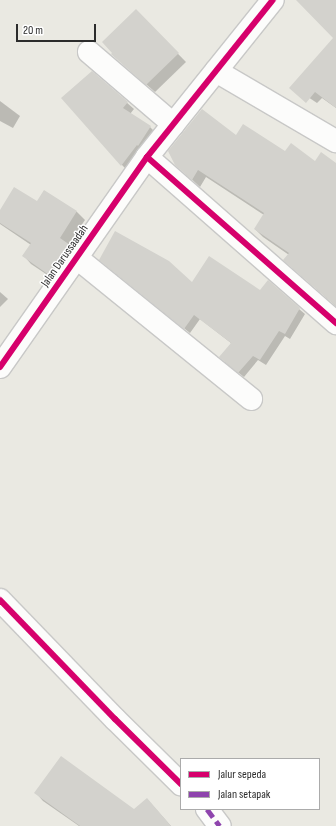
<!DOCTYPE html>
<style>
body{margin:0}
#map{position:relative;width:336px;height:826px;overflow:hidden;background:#eae9e2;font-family:"Sofia Sans Condensed",sans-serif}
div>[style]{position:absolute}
.shadow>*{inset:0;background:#0003}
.building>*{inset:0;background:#d3d2cd}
.roads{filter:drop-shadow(1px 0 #c8c8c7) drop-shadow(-1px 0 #c8c8c7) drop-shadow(0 1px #c8c8c7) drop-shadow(0 -1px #c8c8c7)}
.minor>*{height:22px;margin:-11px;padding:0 11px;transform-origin:11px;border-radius:11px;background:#fcfcfb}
.quiet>*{height:5px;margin-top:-2.5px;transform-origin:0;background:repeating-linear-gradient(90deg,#8e44ad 0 10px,transparent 0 15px)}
.cycleway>*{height:6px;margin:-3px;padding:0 3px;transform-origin:3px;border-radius:3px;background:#d6006c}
span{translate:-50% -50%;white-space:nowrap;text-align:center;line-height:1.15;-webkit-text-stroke:3px #fff;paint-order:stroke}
.street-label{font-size:12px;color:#2c2c2c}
.legend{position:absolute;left:180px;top:758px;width:140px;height:52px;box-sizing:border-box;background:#fff;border:1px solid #ababab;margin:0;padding:5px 7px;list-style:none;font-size:12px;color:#2c2c2c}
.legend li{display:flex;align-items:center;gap:8px;height:20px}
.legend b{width:20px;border:1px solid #ababab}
.scale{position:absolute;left:16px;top:24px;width:80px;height:18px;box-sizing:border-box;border:2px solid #2c2c2c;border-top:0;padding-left:5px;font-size:12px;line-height:14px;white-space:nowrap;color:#2c2c2c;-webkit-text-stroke:3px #fff;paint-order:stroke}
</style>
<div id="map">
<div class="shadow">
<i style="clip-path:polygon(136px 11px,186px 62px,155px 92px,112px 54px)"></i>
<i style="clip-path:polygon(336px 71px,336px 108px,322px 98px,317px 103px,299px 91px)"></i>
<i style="clip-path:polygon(92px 72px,134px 109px,130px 114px,150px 127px,157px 134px,128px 171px,122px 165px)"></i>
<i style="clip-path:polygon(0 101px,20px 116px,13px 128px,0 121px)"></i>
<i style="clip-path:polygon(236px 137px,315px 162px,336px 164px,336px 306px,293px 268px,289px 255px,263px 237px,255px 229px,264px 215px,206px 177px,200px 187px,185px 173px)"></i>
<i style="clip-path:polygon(44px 191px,77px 212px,85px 220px,68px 245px,77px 253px,58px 282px,31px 264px,24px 256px,31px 245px,0 224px,0 212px,37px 203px)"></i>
<i style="clip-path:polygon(106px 265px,192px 283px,260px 291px,299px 309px,305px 314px,290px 339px,285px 336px,266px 365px,258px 360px,244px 377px,225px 362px,231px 343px,200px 319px,190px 333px)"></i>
<i style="clip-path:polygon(0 292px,8px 299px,0 307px)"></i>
<i style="clip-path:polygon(36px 793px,134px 810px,147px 799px,171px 826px,79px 826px,43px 801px)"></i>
</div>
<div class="building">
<i style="clip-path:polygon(296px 0,336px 0,336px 108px,315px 92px,306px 103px,289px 88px,333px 38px)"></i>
<i style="clip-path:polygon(136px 9px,179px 53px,146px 85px,111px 54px,112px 53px,102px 42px)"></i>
<i style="clip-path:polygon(92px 71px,128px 102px,123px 108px,151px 126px,138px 146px,137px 145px,121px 166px,61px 98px)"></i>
<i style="clip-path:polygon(202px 109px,236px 135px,243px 124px,285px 151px,291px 143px,315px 161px,321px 152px,336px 163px,336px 306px,283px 260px,289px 253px,254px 229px,264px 213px,198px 170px,192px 180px,175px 165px,168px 151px)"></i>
<i style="clip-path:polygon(14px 187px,37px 201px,44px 190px,77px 211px,60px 238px,70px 245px,49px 275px,22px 256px,31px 243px,0 223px,0 210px)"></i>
<i style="clip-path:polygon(115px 231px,169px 261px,192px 282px,209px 256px,260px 290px,268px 280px,300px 308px,285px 334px,279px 331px,260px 360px,253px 356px,238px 373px,219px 357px,231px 343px,194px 315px,184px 329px,99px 260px)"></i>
<i style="clip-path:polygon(61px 756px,134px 809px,147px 798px,171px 826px,80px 826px,34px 793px)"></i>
</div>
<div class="roads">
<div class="minor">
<i style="left:89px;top:52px;width:111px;rotate:40.6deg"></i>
<i style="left:216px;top:71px;width:139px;rotate:30.3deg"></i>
<i style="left:147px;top:157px;width:252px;rotate:41.3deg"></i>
<i style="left:77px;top:258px;width:224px;rotate:39deg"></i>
<i style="left:0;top:367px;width:256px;rotate:-55deg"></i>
<i style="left:147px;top:157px;width:201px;rotate:-51.3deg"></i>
<i style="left:0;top:600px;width:165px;rotate:46deg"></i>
<i style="left:115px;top:719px;width:93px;rotate:44.6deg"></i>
<i style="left:207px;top:809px;width:21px;rotate:53deg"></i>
</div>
</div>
<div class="quiet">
<i style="left:207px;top:809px;width:21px;rotate:53deg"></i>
</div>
<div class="cycleway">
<i style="left:147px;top:157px;width:252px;rotate:41.3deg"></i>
<i style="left:0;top:367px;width:256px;rotate:-55deg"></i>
<i style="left:147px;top:157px;width:201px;rotate:-51.3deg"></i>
<i style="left:0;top:600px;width:165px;rotate:46deg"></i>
<i style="left:115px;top:719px;width:93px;rotate:44.6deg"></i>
</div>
<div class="street-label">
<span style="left:65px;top:256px;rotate:-55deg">Jalan Darussaadah</span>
</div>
<ul class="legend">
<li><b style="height:5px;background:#d6006c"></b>Jalur sepeda</li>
<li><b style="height:5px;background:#8e44ad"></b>Jalan setapak</li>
</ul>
<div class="scale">20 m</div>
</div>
